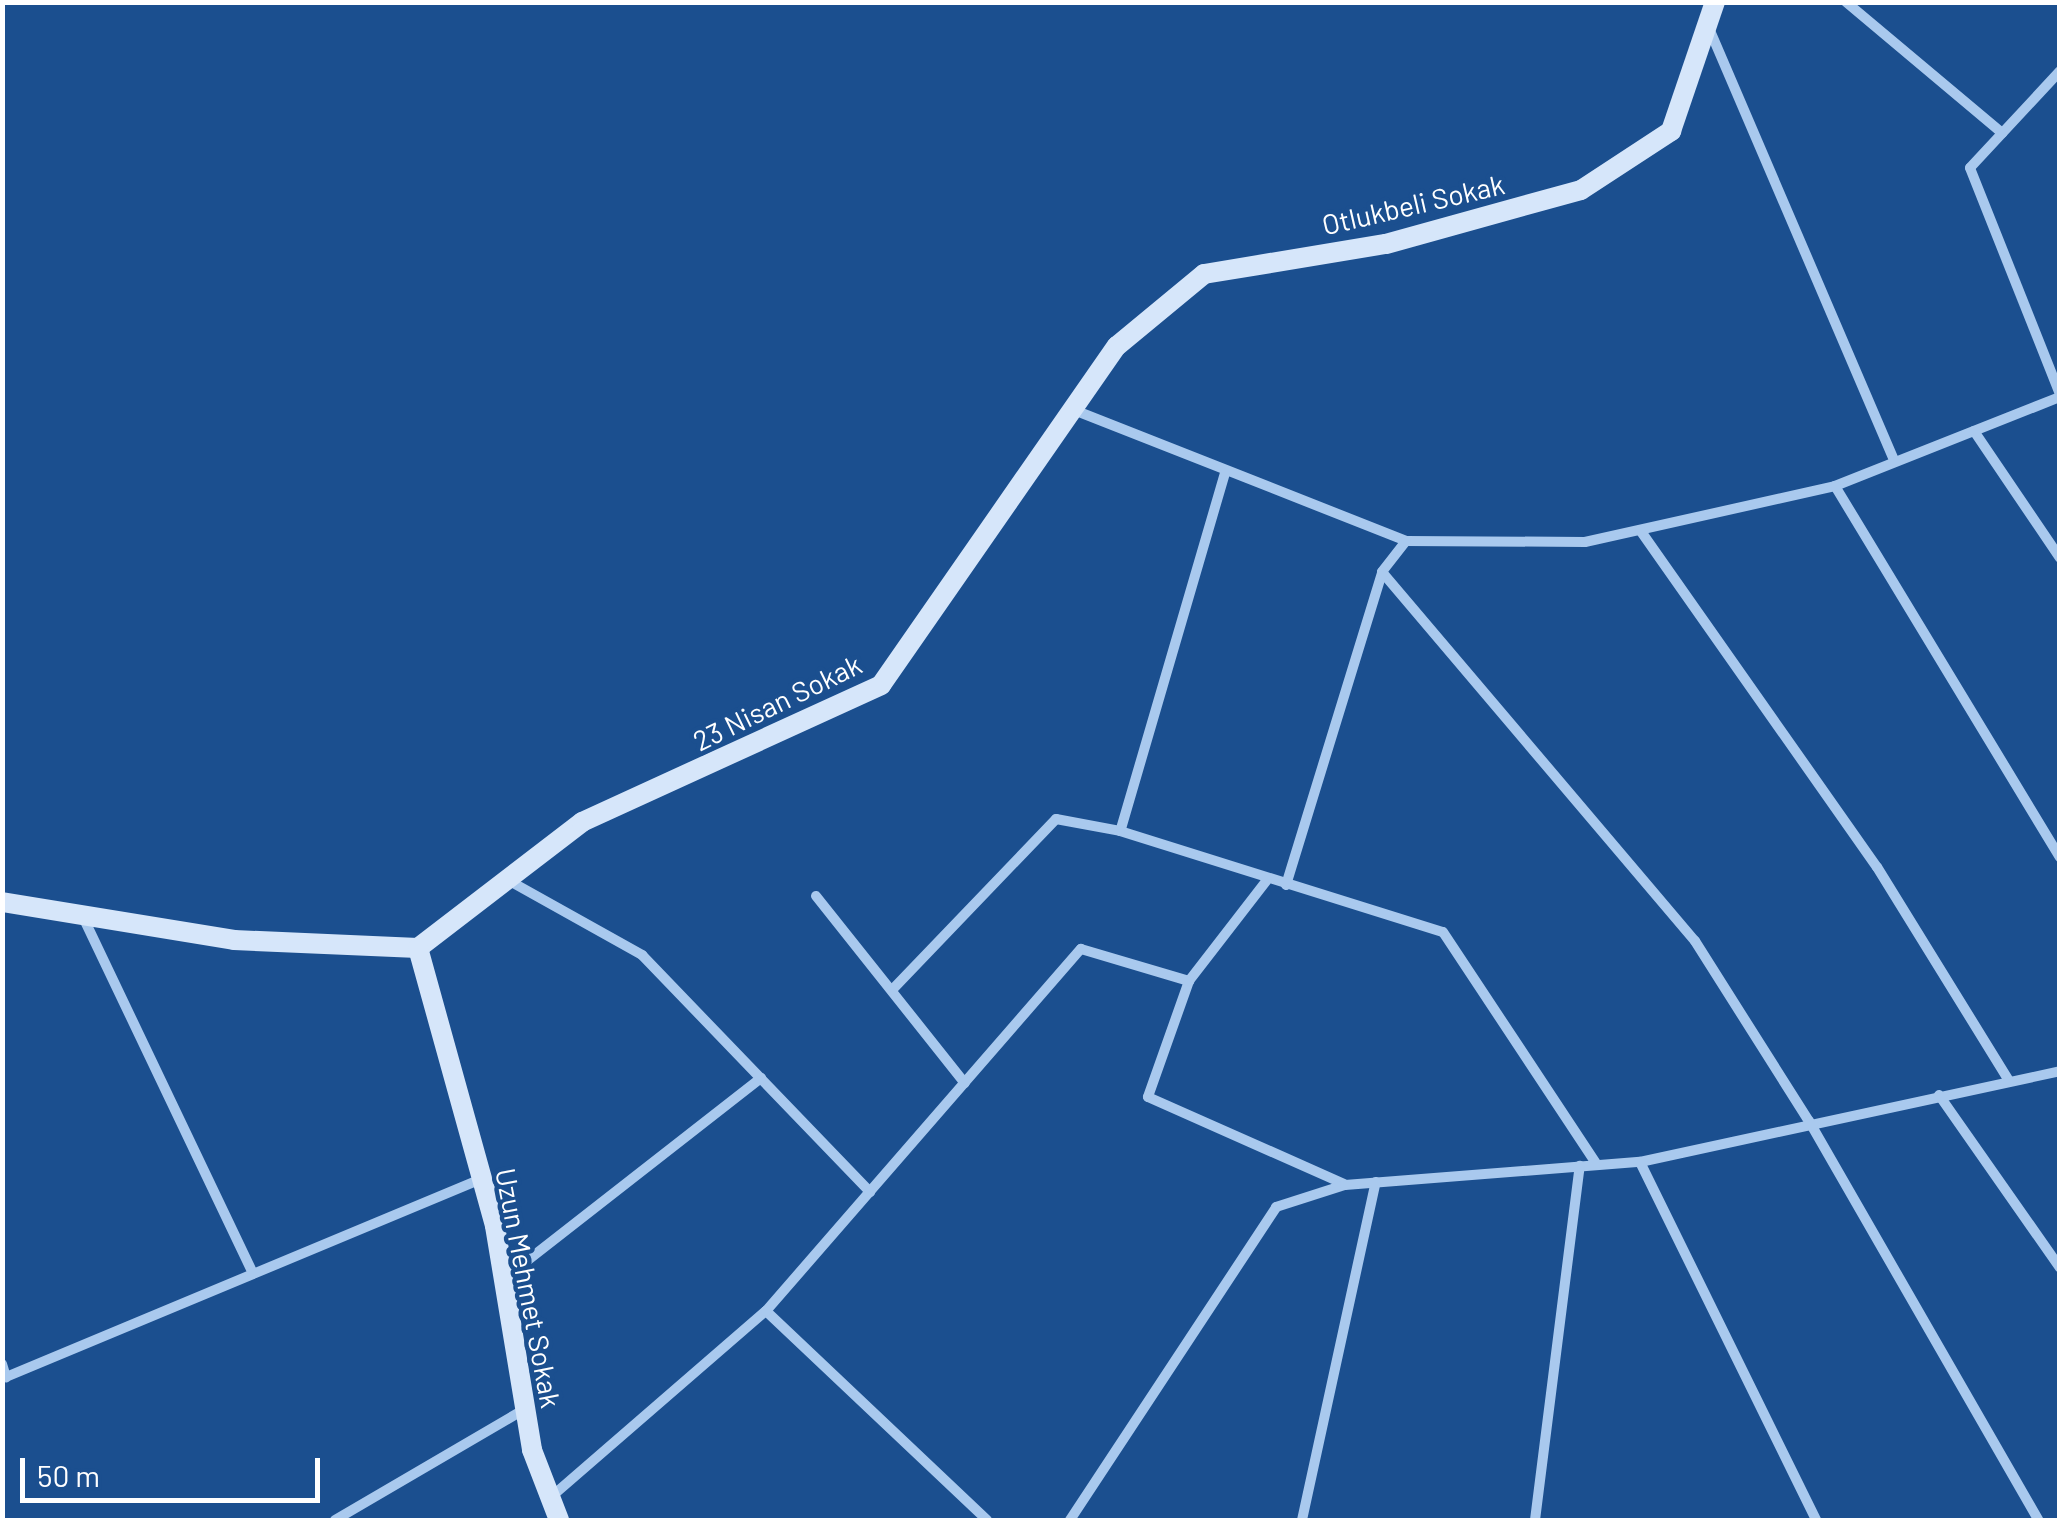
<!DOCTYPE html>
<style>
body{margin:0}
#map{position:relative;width:2062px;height:1523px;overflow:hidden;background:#1b4f8f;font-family:Barlow,sans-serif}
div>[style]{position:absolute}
.street>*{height:10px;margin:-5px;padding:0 5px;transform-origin:5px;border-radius:5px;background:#a9c9ee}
.secondary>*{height:20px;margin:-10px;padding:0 10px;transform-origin:10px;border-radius:10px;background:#d6e6fa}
span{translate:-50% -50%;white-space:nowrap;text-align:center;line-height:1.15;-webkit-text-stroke:9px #1b4f8f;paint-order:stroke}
.street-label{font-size:28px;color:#fff}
.frame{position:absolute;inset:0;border:5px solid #fff;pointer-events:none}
.scale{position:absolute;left:20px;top:1458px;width:300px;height:45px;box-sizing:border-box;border:5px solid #fff;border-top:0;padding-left:12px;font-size:30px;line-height:35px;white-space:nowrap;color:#fff;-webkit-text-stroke:8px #1b4f8f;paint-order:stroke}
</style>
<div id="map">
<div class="street">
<i style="left:1846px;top:2px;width:204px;rotate:40deg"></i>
<i style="left:1708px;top:26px;width:474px;rotate:66.8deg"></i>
<i style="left:2060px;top:71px;width:132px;rotate:132.9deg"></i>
<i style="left:1970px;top:168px;width:243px;rotate:68.3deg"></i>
<i style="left:1074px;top:410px;width:357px;rotate:21.5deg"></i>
<i style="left:1406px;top:541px;width:179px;rotate:0.3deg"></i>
<i style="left:1585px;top:542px;width:256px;rotate:-12.6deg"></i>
<i style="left:1835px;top:486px;width:242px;rotate:-21.6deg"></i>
<i style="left:1974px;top:431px;width:153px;rotate:55.9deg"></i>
<i style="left:1225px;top:473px;width:373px;rotate:106.3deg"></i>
<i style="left:1120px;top:831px;width:338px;rotate:17.4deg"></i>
<i style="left:1443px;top:932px;width:279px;rotate:56.5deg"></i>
<i style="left:1835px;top:486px;width:434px;rotate:58.8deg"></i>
<i style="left:1640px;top:530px;width:412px;rotate:54.9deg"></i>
<i style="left:1877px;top:867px;width:251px;rotate:58.3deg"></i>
<i style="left:1406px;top:541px;width:39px;rotate:128deg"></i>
<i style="left:1382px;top:572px;width:484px;rotate:49.7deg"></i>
<i style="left:1695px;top:941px;width:213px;rotate:57.7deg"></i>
<i style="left:1809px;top:1121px;width:460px;rotate:60.1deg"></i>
<i style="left:508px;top:880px;width:154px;rotate:29.2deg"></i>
<i style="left:642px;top:955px;width:329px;rotate:46.1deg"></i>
<i style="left:1267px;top:880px;width:128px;rotate:127.7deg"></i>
<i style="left:1189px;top:981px;width:123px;rotate:109.5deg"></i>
<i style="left:1148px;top:1097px;width:214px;rotate:23.9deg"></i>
<i style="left:1286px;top:885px;width:327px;rotate:-72.9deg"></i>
<i style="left:816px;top:896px;width:239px;rotate:51.5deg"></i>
<i style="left:83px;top:917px;width:395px;rotate:64.5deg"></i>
<i style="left:892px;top:990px;width:237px;rotate:-46.2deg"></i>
<i style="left:1056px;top:819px;width:65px;rotate:10.6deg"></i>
<i style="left:1939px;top:1095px;width:211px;rotate:55deg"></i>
<i style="left:1640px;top:1162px;width:399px;rotate:63.8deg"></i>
<i style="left:505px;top:1278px;width:325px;rotate:-38deg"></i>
<i style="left:766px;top:1311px;width:304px;rotate:43.4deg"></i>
<i style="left:2px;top:1364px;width:14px;rotate:73deg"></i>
<i style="left:6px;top:1377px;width:515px;rotate:-22.63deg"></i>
<i style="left:551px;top:1497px;width:284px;rotate:-40.9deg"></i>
<i style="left:766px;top:1311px;width:480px;rotate:-49deg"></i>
<i style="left:1081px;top:949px;width:113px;rotate:16.5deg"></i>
<i style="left:335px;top:1520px;width:220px;rotate:-30.3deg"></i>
<i style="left:1070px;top:1520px;width:375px;rotate:-56.6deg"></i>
<i style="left:1276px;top:1207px;width:72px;rotate:-17.7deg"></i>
<i style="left:1345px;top:1185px;width:296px;rotate:-4.5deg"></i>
<i style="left:1640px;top:1162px;width:430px;rotate:-12.2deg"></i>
<i style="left:1302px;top:1520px;width:346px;rotate:-77.7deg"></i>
<i style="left:1535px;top:1520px;width:357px;rotate:-82.8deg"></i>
</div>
<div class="secondary">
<i style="left:2px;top:902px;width:235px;rotate:9.3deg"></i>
<i style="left:234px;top:940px;width:184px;rotate:2.5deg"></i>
<i style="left:418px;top:948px;width:207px;rotate:-37.5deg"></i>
<i style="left:582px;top:822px;width:329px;rotate:-24.6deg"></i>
<i style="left:881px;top:685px;width:413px;rotate:-55.2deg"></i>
<i style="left:1117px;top:346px;width:113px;rotate:-39.6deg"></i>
<i style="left:1204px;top:274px;width:184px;rotate:-9.4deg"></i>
<i style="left:1386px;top:244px;width:202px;rotate:-15.5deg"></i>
<i style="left:1581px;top:190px;width:108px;rotate:-33.2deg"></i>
<i style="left:1671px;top:131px;width:136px;rotate:-71.2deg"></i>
<i style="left:418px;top:948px;width:288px;rotate:74.5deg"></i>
<i style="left:495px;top:1226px;width:227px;rotate:80.6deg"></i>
<i style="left:532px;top:1450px;width:75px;rotate:68.9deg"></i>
</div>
<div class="street-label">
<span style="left:1413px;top:204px;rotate:-13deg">Otlukbeli Sokak</span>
<span style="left:777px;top:702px;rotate:-26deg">23 Nisan Sokak</span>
<span style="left:529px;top:1288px;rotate:79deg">Uzun Mehmet Sokak</span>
</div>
<div class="frame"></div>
<div class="scale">50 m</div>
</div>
